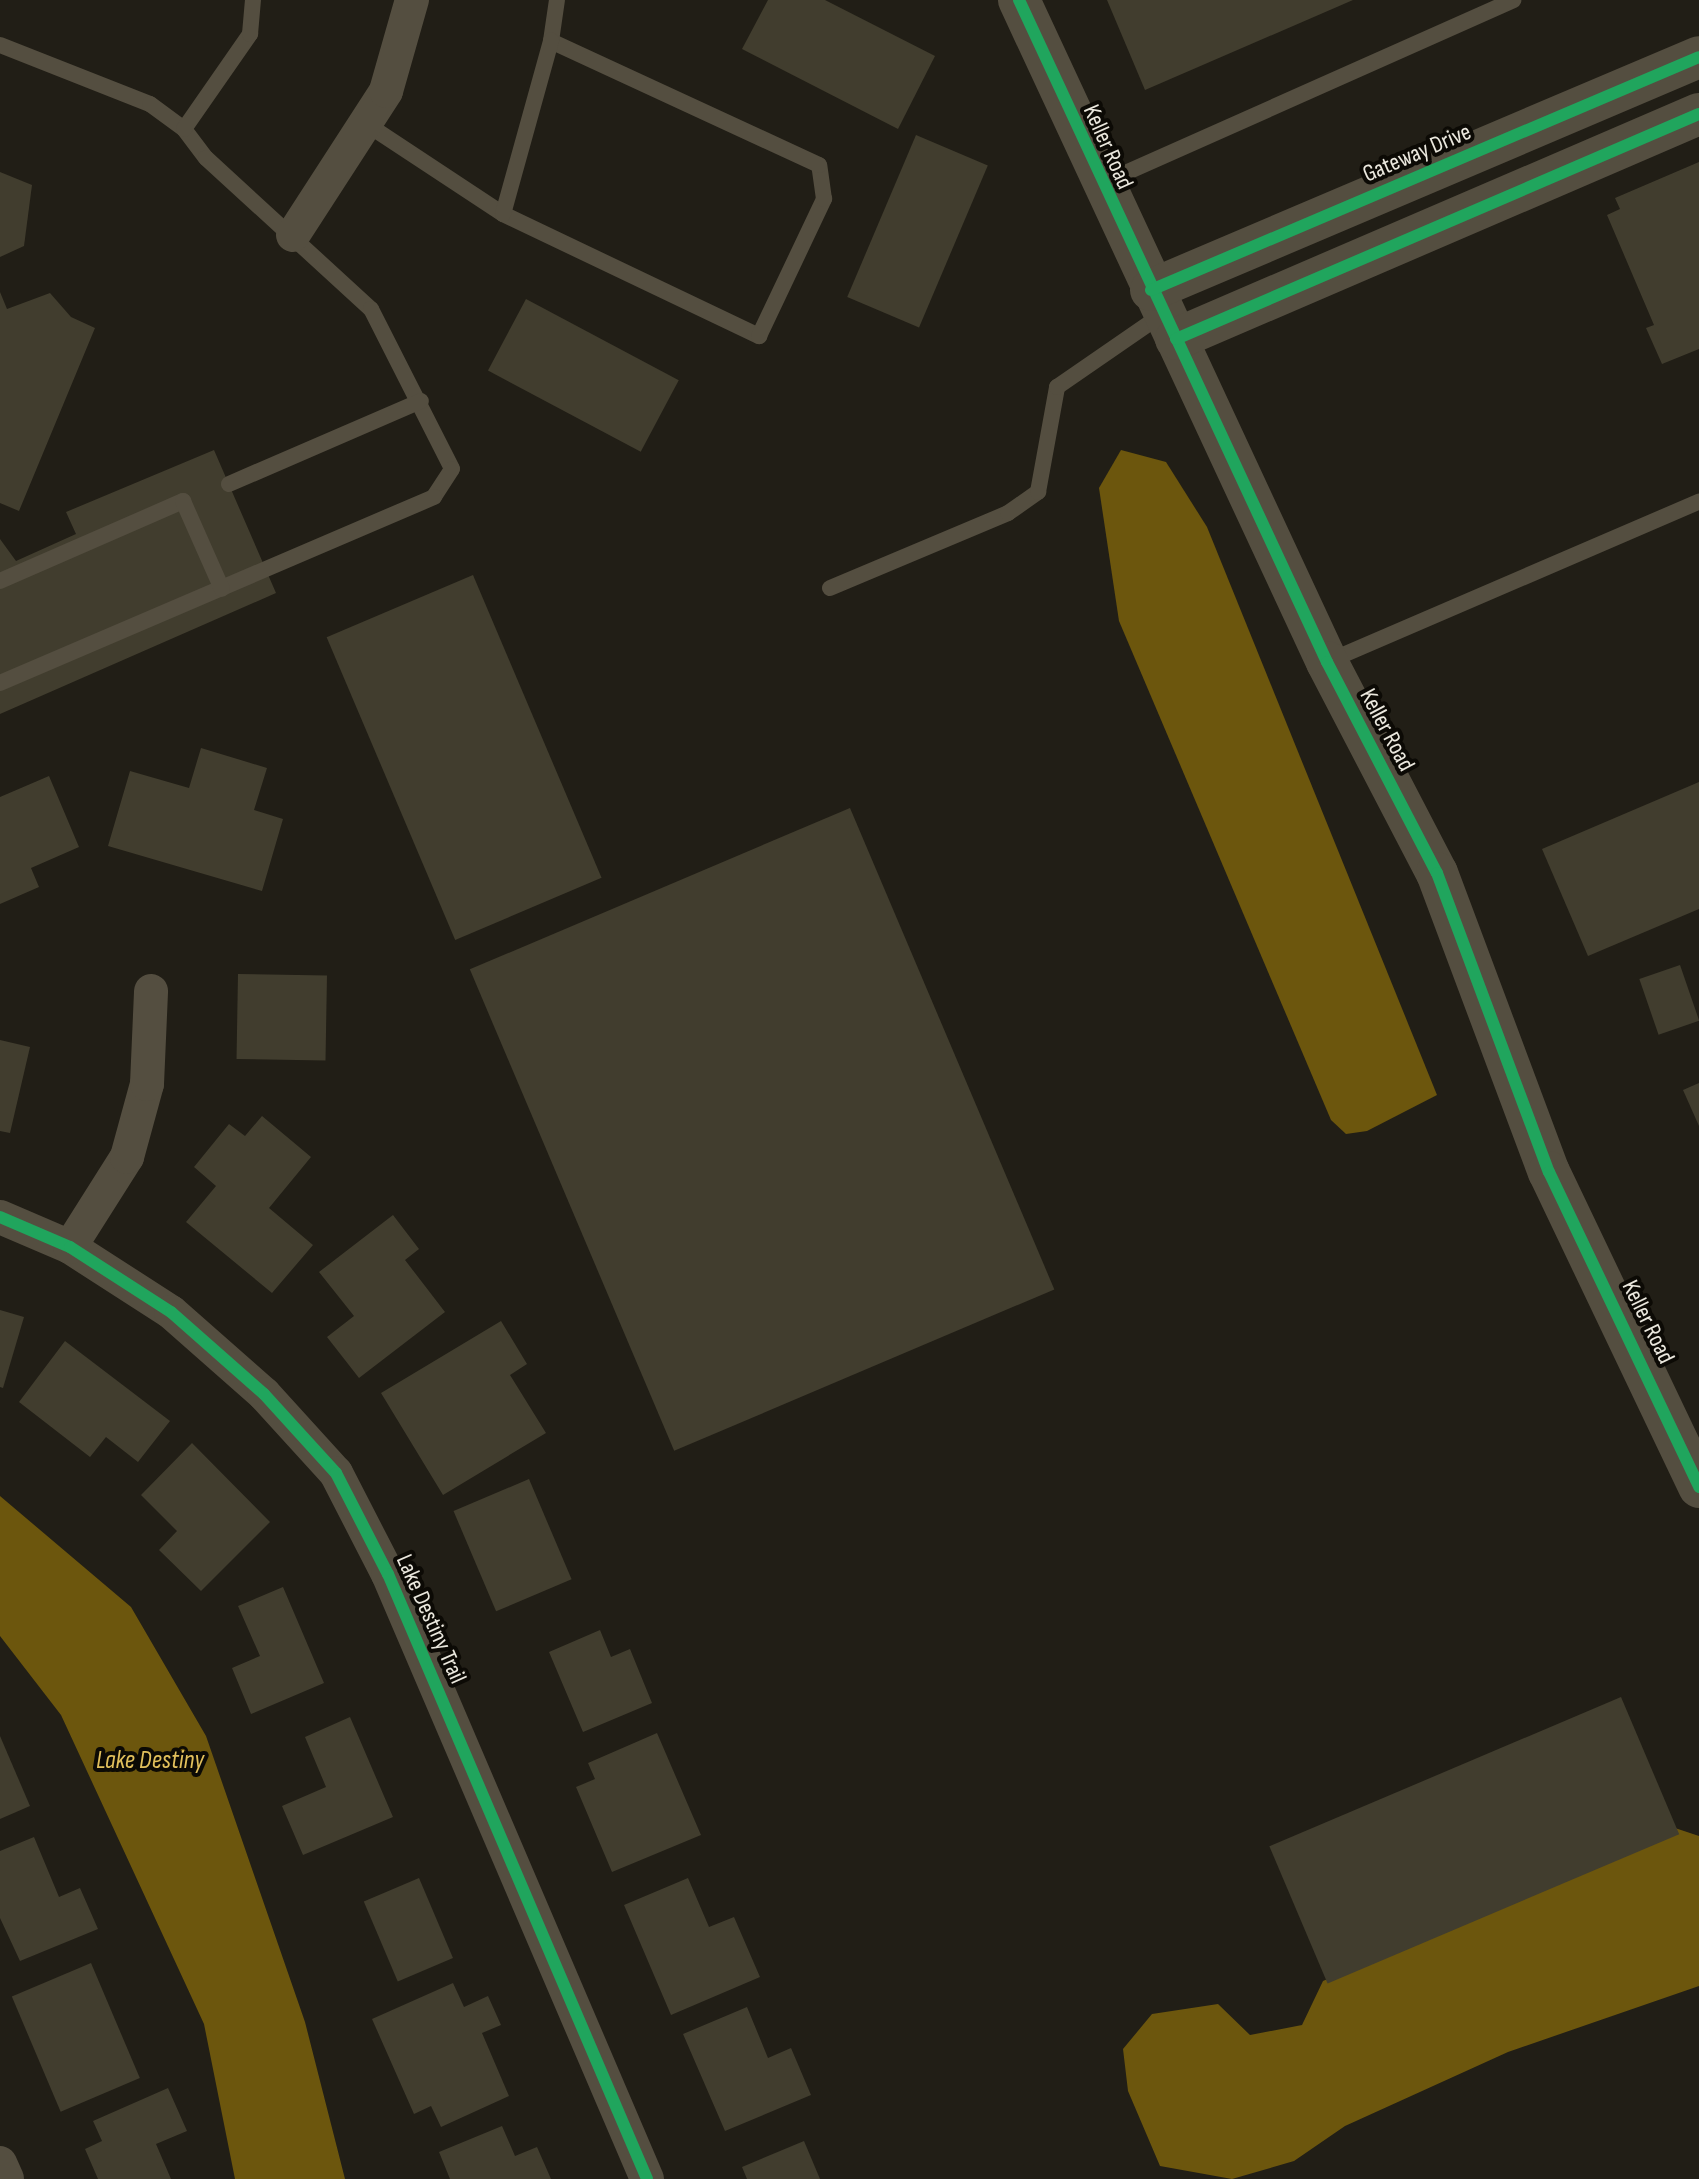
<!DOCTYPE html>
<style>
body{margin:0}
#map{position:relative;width:1699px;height:2179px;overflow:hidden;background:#211e16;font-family:"Sofia Sans Condensed",sans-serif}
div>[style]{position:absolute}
.water>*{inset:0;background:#6c560d}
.building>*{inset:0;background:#413d2e;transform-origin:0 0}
.service>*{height:16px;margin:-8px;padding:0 8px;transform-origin:8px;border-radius:8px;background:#544e40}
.minor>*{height:34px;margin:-17px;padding:0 17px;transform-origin:17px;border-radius:17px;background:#544e40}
.tertiary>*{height:42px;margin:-21px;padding:0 21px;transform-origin:21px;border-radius:21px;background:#544e40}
.cycleway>*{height:12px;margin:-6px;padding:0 6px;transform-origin:6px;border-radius:6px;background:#20a55d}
span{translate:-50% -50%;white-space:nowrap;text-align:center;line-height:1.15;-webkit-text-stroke:8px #0c0a05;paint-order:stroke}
.street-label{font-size:24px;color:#ebe8de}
.water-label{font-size:26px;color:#e2c05c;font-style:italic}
</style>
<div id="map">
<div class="water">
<i style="clip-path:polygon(1121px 450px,1166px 462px,1207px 527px,1437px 1095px,1367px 1131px,1346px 1134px,1331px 1120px,1119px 621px,1099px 488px)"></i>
<i style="clip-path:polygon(0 1496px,131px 1607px,206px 1736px,305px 2022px,345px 2179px,235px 2179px,204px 2024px,61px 1715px,0 1636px)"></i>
<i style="clip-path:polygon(1672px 1827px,1699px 1836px,1699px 1986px,1508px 2052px,1345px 2126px,1294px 2161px,1232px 2179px,1160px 2166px,1128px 2091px,1123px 2049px,1152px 2014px,1218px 2004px,1250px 2035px,1302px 2025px,1323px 1981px)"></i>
</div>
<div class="building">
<i style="clip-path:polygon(768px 0,825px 0,935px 56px,898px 129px,742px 49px)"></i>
<i style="clip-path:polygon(1107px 0,1353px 0,1145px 90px)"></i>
<i style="left:916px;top:135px;width:78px;height:176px;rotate:23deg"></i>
<i style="clip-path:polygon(1699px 162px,1699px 349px,1662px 364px,1646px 328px,1654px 325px,1607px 215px,1620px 209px,1615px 198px)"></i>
<i style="clip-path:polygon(0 172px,32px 185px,24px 246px,0 257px)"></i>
<i style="clip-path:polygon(0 292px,7px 309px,50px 293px,71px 317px,95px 328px,19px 511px,0 503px)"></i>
<i style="left:526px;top:299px;width:173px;height:81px;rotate:28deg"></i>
<i style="clip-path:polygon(214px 450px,276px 593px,0 714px,0 539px,16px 561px,76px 534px,66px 512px)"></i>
<i style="left:473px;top:575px;width:329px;height:159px;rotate:67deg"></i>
<i style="clip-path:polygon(201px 748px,267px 768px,254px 810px,283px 819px,262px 891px,108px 846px,130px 771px,189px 788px)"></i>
<i style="clip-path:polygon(49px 776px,79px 847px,31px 868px,39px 887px,0 904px,0 797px)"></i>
<i style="clip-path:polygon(1699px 782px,1699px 909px,1588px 956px,1542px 849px)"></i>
<i style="left:850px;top:808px;width:523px;height:413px;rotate:67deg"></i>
<i style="left:1680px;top:965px;width:59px;height:43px;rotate:71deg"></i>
<i style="left:238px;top:974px;width:89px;height:85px;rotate:1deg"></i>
<i style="clip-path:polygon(0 1040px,30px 1047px,10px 1133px,0 1131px)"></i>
<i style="clip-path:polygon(1699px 1083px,1699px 1126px,1683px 1090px)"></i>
<i style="clip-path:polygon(262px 1116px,311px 1157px,269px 1208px,313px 1245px,272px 1293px,186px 1222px,216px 1186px,194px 1167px,229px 1124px,245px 1136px)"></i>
<i style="clip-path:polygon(393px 1215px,419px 1249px,405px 1260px,445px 1312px,359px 1378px,327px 1337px,354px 1316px,319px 1272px)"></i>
<i style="clip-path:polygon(0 1310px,24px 1317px,3px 1388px,0 1387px)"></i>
<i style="clip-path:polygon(501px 1321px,527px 1364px,510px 1375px,546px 1433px,443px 1495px,381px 1393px)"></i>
<i style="clip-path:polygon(65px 1341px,170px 1421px,138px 1462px,106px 1437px,90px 1457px,19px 1402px)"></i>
<i style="clip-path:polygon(192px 1443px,270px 1522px,201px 1591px,159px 1550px,177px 1531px,141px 1495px)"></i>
<i style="left:529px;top:1479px;width:109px;height:82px;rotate:67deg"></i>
<i style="clip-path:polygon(283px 1587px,324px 1683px,251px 1714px,232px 1668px,260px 1656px,238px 1606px)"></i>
<i style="clip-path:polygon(600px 1630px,611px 1657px,630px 1649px,652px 1703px,583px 1732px,549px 1652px)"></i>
<i style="left:1621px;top:1697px;width:149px;height:382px;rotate:67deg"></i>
<i style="clip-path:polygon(350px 1717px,393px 1817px,303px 1855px,282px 1806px,326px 1787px,305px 1737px)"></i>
<i style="clip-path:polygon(657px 1733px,701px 1835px,612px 1872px,576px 1787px,595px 1779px,588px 1763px)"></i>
<i style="clip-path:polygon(0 1736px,30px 1806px,0 1819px)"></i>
<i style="clip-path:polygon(34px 1837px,59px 1897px,80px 1888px,98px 1929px,20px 1961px,0 1918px,0 1851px)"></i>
<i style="left:419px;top:1878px;width:87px;height:60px;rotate:67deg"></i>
<i style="clip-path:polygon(688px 1878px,709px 1927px,734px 1917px,760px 1977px,671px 2015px,624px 1905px)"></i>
<i style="left:91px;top:1963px;width:125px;height:86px;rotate:67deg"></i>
<i style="clip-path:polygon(453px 1983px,464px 2007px,488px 1996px,501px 2025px,482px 2033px,509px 2096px,441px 2127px,431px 2106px,414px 2114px,372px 2019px)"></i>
<i style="clip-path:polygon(747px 2007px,768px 2058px,791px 2048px,811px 2095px,725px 2131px,683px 2034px)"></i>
<i style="clip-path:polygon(168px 2088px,187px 2131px,156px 2144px,171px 2179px,98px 2179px,85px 2149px,102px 2141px,93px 2121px)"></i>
<i style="clip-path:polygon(502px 2126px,515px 2156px,537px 2147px,551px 2179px,450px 2179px,439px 2152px)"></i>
<i style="clip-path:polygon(804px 2141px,820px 2179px,747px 2179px,742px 2167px)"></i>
</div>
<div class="service">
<i style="left:0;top:45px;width:161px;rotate:21.5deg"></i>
<i style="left:150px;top:104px;width:42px;rotate:36.3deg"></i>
<i style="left:184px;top:129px;width:36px;rotate:53deg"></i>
<i style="left:206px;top:158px;width:224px;rotate:42.5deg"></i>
<i style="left:371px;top:309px;width:179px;rotate:63.1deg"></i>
<i style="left:452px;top:469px;width:33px;rotate:123deg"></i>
<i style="left:434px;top:497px;width:472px;rotate:156.8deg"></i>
<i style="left:365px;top:123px;width:165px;rotate:33.4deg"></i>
<i style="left:503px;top:214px;width:284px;rotate:25.5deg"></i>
<i style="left:759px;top:336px;width:152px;rotate:-64.6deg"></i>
<i style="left:824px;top:199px;width:34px;rotate:-98deg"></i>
<i style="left:819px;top:165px;width:295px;rotate:-155.2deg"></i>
<i style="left:551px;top:41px;width:41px;rotate:-81.7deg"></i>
<i style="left:184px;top:129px;width:116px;rotate:-55.2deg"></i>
<i style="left:250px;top:34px;width:34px;rotate:-85deg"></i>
<i style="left:1105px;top:182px;width:447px;rotate:-24deg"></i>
<i style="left:503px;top:214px;width:180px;rotate:-74.5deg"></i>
<i style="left:229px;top:484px;width:209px;rotate:-23.4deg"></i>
<i style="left:0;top:581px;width:200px;rotate:-23.6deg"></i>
<i style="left:183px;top:501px;width:96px;rotate:66.1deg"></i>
<i style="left:830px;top:588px;width:193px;rotate:-22.8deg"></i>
<i style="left:1008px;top:513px;width:37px;rotate:-35deg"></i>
<i style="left:1038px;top:492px;width:107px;rotate:-79.7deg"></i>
<i style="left:1057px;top:387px;width:129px;rotate:-34.6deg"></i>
<i style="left:1329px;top:661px;width:403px;rotate:-23.3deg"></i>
</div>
<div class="minor">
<i style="left:293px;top:235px;width:171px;rotate:-57.1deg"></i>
<i style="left:386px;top:91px;width:95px;rotate:-74.1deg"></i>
<i style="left:0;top:1217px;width:76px;rotate:23.2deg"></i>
<i style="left:70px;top:1247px;width:120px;rotate:32.8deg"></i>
<i style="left:171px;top:1312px;width:124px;rotate:41.4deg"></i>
<i style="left:264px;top:1394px;width:107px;rotate:47.7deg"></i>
<i style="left:336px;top:1473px;width:114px;rotate:62.8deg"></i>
<i style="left:388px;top:1574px;width:658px;rotate:66.82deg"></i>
<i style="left:70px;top:1247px;width:107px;rotate:-57.7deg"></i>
<i style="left:127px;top:1157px;width:76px;rotate:-74.7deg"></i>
<i style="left:147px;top:1084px;width:93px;rotate:-87.5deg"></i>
<i style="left:0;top:2163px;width:17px;rotate:66deg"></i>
</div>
<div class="tertiary">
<i style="left:1019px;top:0;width:730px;rotate:65.05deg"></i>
<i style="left:1327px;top:662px;width:238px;rotate:62.5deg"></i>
<i style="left:1437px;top:873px;width:319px;rotate:69.5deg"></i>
<i style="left:1549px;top:1172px;width:349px;rotate:64.5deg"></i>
<i style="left:1151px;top:290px;width:595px;rotate:-23.03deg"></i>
<i style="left:1176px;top:339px;width:569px;rotate:-23.28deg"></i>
</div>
<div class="cycleway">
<i style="left:1019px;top:0;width:730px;rotate:65.05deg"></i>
<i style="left:1327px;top:662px;width:238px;rotate:62.5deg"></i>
<i style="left:1437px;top:873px;width:319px;rotate:69.5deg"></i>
<i style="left:1549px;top:1172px;width:349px;rotate:64.5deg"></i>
<i style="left:1151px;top:290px;width:595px;rotate:-23.03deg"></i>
<i style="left:1176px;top:339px;width:569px;rotate:-23.28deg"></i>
<i style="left:0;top:1217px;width:76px;rotate:23.2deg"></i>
<i style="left:70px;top:1247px;width:120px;rotate:32.8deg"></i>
<i style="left:171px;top:1312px;width:124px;rotate:41.4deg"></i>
<i style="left:264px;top:1394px;width:107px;rotate:47.7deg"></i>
<i style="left:336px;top:1473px;width:114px;rotate:62.8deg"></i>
<i style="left:388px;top:1574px;width:658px;rotate:66.82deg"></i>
</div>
<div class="street-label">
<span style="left:1108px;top:147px;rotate:66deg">Keller Road</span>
<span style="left:1417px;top:153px;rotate:-23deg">Gateway Drive</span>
<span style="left:1387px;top:730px;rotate:62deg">Keller Road</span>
<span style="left:1648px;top:1322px;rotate:64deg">Keller Road</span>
<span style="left:431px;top:1619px;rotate:66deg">Lake Destiny Trail</span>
</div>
<div class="water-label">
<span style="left:150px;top:1761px">Lake Destiny</span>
</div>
</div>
